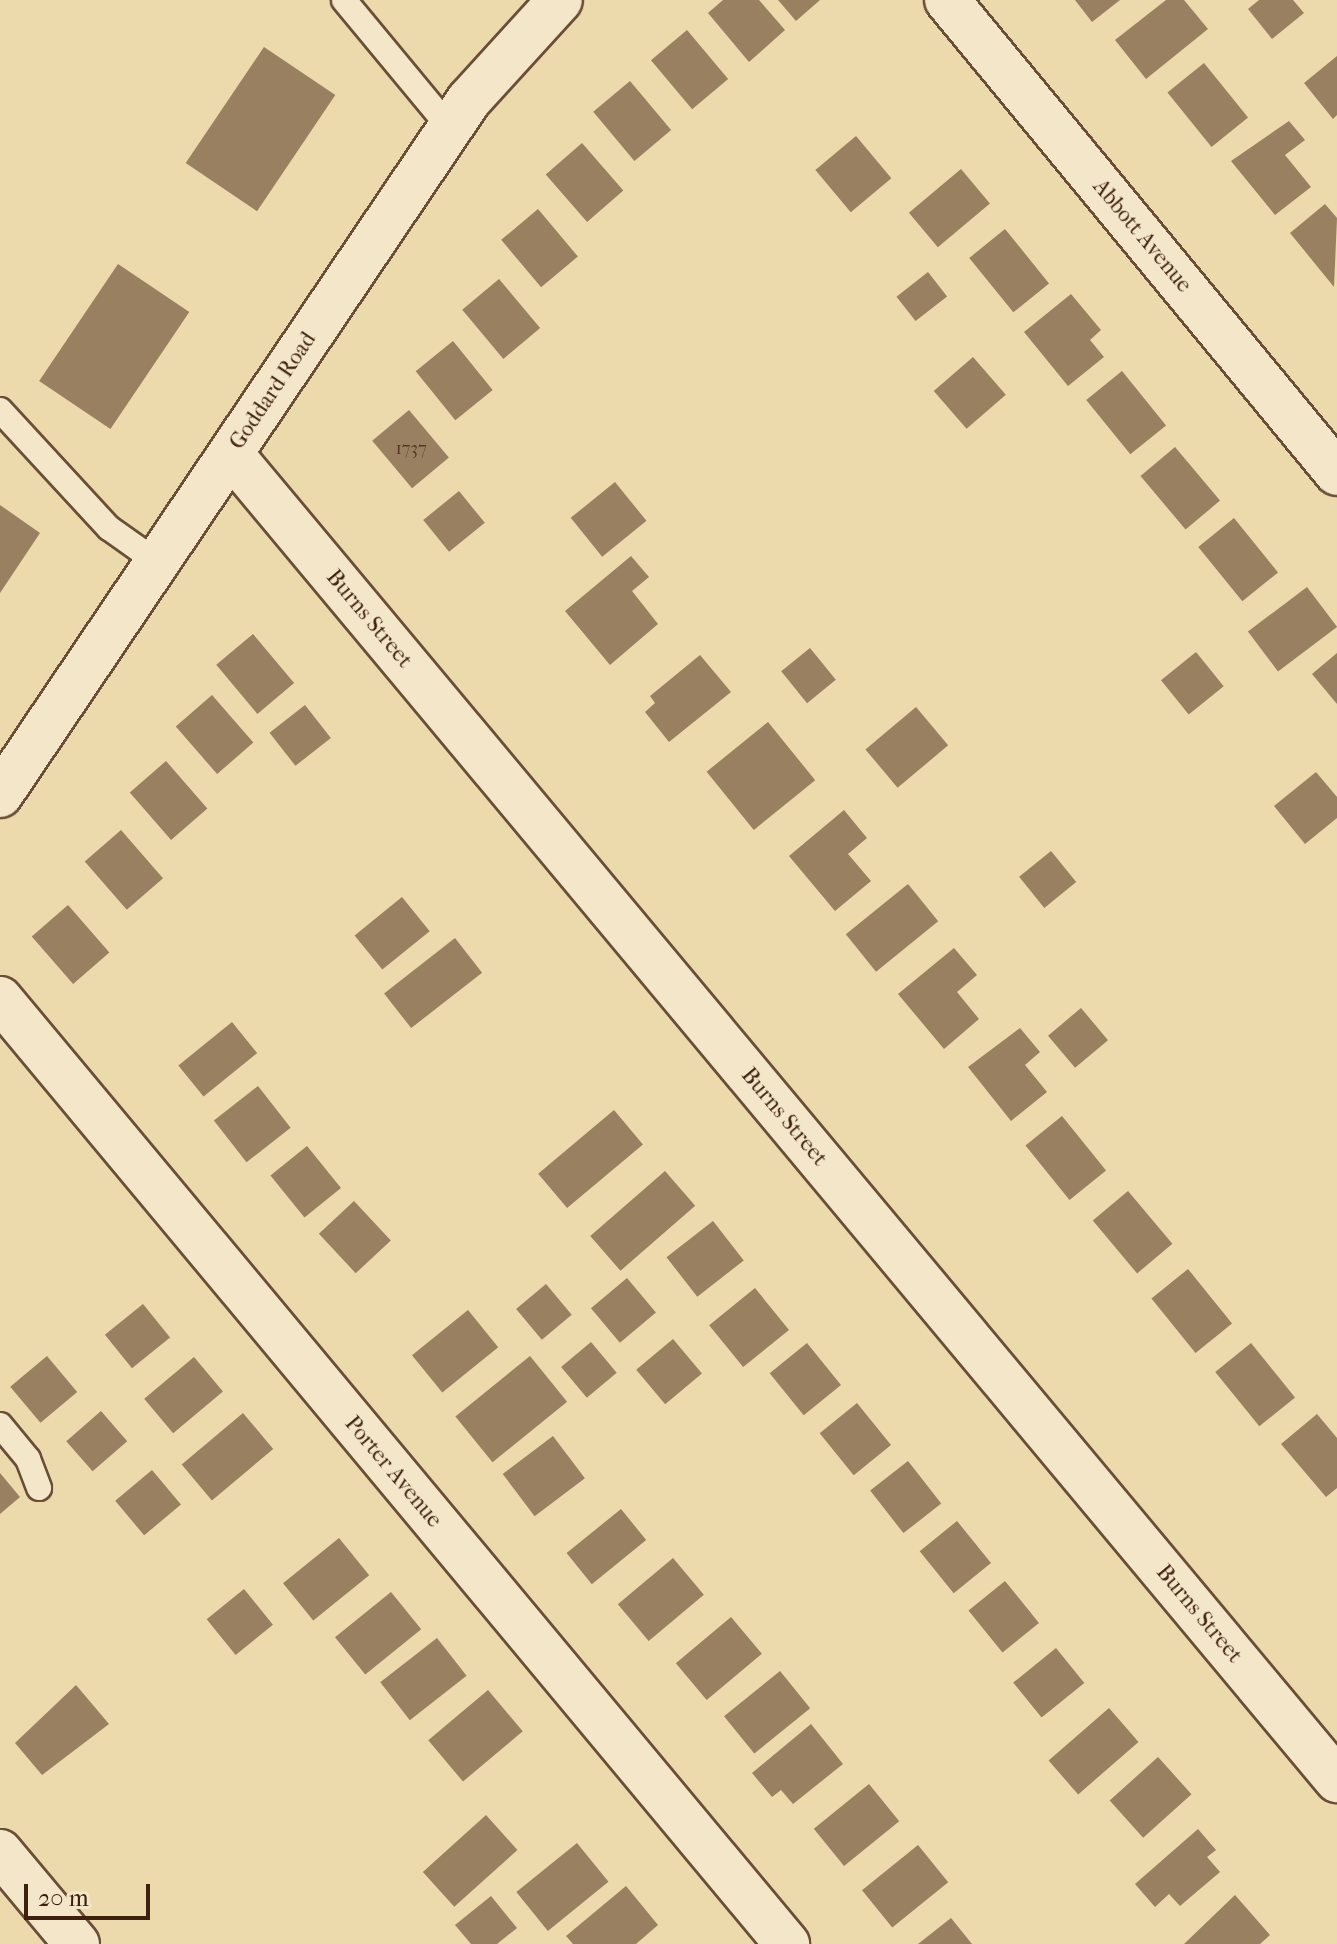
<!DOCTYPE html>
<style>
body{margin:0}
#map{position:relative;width:1337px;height:1944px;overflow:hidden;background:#ecd9ac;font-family:"IM FELL French Canon",serif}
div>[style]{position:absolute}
.building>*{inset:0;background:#988060;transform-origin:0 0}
.roads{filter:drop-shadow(2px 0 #6a4e36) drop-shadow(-2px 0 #6a4e36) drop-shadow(0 2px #6a4e36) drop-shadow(0 -2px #6a4e36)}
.service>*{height:24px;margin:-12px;padding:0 12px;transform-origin:12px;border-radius:12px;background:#f3e6c9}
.minor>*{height:44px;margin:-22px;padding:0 22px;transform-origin:22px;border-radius:22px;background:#f3e6c9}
.tertiary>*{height:44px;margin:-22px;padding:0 22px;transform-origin:22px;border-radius:22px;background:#f3e6c9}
span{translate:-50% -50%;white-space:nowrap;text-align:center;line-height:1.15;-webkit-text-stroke:6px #f3e6c9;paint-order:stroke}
.number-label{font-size:18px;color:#543822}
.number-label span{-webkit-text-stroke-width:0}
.street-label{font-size:22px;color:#3e200e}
.scale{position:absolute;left:24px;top:1884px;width:126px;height:36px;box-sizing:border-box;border:4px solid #3e200e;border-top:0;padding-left:10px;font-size:24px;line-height:28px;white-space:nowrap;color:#3e200e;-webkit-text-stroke:6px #f3e6c9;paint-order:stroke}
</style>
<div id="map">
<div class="building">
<i style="clip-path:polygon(723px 0,759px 0,785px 30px,749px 62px,708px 13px)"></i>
<i style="clip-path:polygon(778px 0,820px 0,796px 21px)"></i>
<i style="clip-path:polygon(1075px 0,1120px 0,1092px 22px)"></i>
<i style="clip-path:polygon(1166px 0,1184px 0,1208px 29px,1146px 79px,1115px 40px)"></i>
<i style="clip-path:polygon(1259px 0,1293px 0,1304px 13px,1272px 39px,1248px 9px)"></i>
<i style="left:687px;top:30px;width:64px;height:47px;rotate:50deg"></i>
<i style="left:264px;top:47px;width:86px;height:140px;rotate:34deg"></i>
<i style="clip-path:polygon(1337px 56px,1337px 115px,1333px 119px,1304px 83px)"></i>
<i style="left:1204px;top:63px;width:70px;height:47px;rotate:51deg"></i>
<i style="left:630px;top:81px;width:64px;height:48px;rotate:50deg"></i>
<i style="clip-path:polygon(1289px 121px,1305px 140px,1285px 155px,1311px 187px,1275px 215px,1231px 161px)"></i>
<i style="left:856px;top:136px;width:55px;height:53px;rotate:50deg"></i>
<i style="left:582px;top:143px;width:63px;height:48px;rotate:49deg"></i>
<i style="left:961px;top:169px;width:45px;height:68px;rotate:50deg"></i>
<i style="clip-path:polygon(1325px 204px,1337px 218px,1334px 287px,1290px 233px)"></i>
<i style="left:538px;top:209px;width:62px;height:48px;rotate:50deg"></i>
<i style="left:1005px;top:229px;width:70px;height:46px;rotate:51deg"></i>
<i style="left:118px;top:264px;width:86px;height:141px;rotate:34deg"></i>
<i style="left:928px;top:272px;width:31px;height:40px;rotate:52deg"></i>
<i style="left:499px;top:279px;width:64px;height:48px;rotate:50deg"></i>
<i style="clip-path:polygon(1071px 294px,1101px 330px,1090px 340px,1104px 357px,1068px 386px,1024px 332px)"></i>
<i style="left:453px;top:341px;width:63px;height:48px;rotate:51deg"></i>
<i style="left:973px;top:357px;width:50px;height:52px;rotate:49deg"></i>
<i style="left:1122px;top:371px;width:70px;height:46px;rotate:51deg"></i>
<i style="left:409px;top:410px;width:62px;height:48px;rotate:50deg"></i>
<i style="left:1175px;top:447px;width:70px;height:45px;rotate:50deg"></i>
<i style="left:615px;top:482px;width:50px;height:57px;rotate:51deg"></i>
<i style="left:459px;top:491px;width:41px;height:46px;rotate:51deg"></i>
<i style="clip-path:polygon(0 505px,40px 533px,0 593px)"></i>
<i style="left:1234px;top:518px;width:70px;height:46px;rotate:51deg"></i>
<i style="clip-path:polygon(631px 556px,649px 577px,632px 591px,658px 624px,610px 665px,565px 611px)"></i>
<i style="left:1307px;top:587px;width:50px;height:74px;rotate:53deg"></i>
<i style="left:253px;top:634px;width:64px;height:48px;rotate:50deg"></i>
<i style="left:810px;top:648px;width:41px;height:37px;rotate:51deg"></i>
<i style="left:1196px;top:652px;width:44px;height:45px;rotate:51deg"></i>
<i style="clip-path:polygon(1337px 653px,1337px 704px,1312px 674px)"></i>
<i style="clip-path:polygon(700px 655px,731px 692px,669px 742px,645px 712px,655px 703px,650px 696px)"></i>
<i style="left:212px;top:695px;width:63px;height:48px;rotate:49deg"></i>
<i style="left:305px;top:705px;width:42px;height:45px;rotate:52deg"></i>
<i style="left:916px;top:707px;width:50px;height:66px;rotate:50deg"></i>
<i style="left:768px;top:722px;width:75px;height:79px;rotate:51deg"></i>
<i style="left:166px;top:761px;width:63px;height:48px;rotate:49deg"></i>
<i style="clip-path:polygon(1316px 772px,1337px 797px,1337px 818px,1305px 844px,1274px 806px)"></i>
<i style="clip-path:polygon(844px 810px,867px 838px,848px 854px,871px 881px,835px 911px,789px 856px)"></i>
<i style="left:121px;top:830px;width:64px;height:48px;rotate:49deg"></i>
<i style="left:1051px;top:851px;width:40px;height:41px;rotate:51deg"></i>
<i style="left:908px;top:884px;width:48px;height:80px;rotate:51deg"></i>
<i style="left:402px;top:897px;width:44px;height:61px;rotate:51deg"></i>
<i style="left:68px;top:905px;width:63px;height:48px;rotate:49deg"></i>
<i style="left:455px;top:938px;width:44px;height:90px;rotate:52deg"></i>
<i style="clip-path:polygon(954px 948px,977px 975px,957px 992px,979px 1019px,944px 1049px,898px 994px)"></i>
<i style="left:1081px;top:1008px;width:42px;height:43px;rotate:50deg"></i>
<i style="left:232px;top:1022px;width:40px;height:69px;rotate:51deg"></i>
<i style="clip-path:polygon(1020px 1028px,1040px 1052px,1025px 1065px,1047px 1092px,1011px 1121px,968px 1067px)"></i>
<i style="left:258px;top:1086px;width:53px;height:56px;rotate:52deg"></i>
<i style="left:614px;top:1110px;width:45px;height:99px;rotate:50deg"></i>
<i style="left:1062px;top:1116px;width:70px;height:47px;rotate:51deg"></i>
<i style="left:307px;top:1146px;width:54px;height:47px;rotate:51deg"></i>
<i style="left:665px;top:1171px;width:46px;height:99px;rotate:49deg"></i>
<i style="left:1128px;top:1191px;width:69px;height:46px;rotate:50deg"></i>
<i style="left:354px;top:1201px;width:54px;height:48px;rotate:47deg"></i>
<i style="left:713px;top:1221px;width:50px;height:59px;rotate:52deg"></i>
<i style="left:1188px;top:1269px;width:70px;height:47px;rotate:51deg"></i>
<i style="left:627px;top:1278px;width:45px;height:47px;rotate:50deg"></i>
<i style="left:546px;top:1284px;width:40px;height:39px;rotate:50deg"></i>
<i style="left:755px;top:1288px;width:54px;height:59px;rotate:51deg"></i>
<i style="left:143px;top:1304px;width:43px;height:49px;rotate:51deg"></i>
<i style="left:468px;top:1310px;width:48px;height:72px;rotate:51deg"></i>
<i style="left:673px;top:1339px;width:45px;height:48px;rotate:50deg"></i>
<i style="left:591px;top:1342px;width:40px;height:39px;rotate:50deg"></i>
<i style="left:807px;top:1343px;width:54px;height:48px;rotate:51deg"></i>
<i style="left:1251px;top:1343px;width:70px;height:46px;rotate:51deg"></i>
<i style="left:47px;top:1356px;width:47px;height:48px;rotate:50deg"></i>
<i style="left:530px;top:1356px;width:59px;height:96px;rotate:51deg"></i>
<i style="left:194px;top:1357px;width:45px;height:65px;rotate:50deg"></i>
<i style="left:857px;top:1403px;width:54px;height:48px;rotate:51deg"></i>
<i style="left:101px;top:1411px;width:40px;height:46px;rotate:49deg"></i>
<i style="left:243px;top:1413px;width:47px;height:80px;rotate:50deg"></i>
<i style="clip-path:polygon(1317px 1414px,1337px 1438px,1337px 1488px,1326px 1497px,1281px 1444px)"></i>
<i style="left:553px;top:1436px;width:53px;height:63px;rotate:53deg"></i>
<i style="left:908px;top:1461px;width:54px;height:48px;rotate:52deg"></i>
<i style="left:152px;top:1470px;width:45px;height:48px;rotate:50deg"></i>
<i style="clip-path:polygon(0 1473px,20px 1497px,0 1514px)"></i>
<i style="left:621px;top:1509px;width:40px;height:70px;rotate:51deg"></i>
<i style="left:957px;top:1521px;width:54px;height:48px;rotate:51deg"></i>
<i style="left:339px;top:1538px;width:48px;height:72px;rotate:51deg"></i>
<i style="left:673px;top:1558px;width:48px;height:72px;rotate:50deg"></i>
<i style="left:1005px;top:1581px;width:54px;height:47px;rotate:51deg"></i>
<i style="left:244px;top:1589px;width:46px;height:48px;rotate:51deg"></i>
<i style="left:391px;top:1592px;width:48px;height:72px;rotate:51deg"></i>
<i style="left:731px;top:1617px;width:48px;height:72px;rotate:50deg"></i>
<i style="left:437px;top:1638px;width:48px;height:72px;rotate:52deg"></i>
<i style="left:1056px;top:1648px;width:45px;height:55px;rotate:51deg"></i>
<i style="left:780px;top:1671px;width:48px;height:72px;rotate:51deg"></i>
<i style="clip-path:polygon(76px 1685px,109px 1724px,42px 1775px,15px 1743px)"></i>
<i style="left:488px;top:1690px;width:54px;height:78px;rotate:50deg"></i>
<i style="left:1109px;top:1708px;width:45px;height:80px;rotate:49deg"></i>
<i style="clip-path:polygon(811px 1724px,843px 1764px,793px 1804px,781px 1790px,772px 1797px,752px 1773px)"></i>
<i style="left:1158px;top:1757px;width:50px;height:65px;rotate:48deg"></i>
<i style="left:869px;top:1784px;width:48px;height:71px;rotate:51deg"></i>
<i style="left:486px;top:1815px;width:47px;height:85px;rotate:48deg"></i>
<i style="clip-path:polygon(1198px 1829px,1216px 1850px,1207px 1857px,1220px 1872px,1180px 1906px,1169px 1894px,1155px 1907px,1135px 1884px)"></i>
<i style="left:577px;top:1843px;width:50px;height:78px;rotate:51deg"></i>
<i style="left:918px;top:1845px;width:48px;height:72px;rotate:51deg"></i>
<i style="clip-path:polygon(626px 1886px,658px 1925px,636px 1944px,573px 1944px,566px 1936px)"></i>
<i style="clip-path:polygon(1235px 1895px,1270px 1935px,1260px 1944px,1184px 1944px)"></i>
<i style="clip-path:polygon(491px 1896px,517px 1928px,497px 1944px,471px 1944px,455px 1925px)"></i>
<i style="clip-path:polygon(951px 1918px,972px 1944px,918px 1944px)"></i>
</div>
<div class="roads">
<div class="service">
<i style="left:344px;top:0;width:166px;rotate:50.4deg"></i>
<i style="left:0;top:410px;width:161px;rotate:47.3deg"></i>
<i style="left:109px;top:528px;width:59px;rotate:35.3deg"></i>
<i style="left:0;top:1425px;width:44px;rotate:50.5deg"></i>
<i style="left:28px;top:1459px;width:31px;rotate:69deg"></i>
</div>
<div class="minor">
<i style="left:947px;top:0;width:613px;rotate:50.49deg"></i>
<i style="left:231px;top:454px;width:1727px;rotate:50.17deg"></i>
<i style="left:0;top:999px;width:1230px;rotate:50.21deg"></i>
<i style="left:0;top:1852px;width:120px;rotate:50.1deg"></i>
</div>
<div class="tertiary">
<i style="left:0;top:795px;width:838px;rotate:-55.99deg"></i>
<i style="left:469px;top:100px;width:135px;rotate:-47.7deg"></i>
</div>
</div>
<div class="number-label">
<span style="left:411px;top:449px">1737</span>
</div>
<div class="street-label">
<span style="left:1142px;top:236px;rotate:50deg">Abbott Avenue</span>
<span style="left:273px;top:391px;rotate:-56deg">Goddard Road</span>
<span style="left:369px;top:619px;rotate:50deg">Burns Street</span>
<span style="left:784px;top:1117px;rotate:50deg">Burns Street</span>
<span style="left:393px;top:1472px;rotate:50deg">Porter Avenue</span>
<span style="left:1199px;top:1614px;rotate:50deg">Burns Street</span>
</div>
<div class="scale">20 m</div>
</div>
